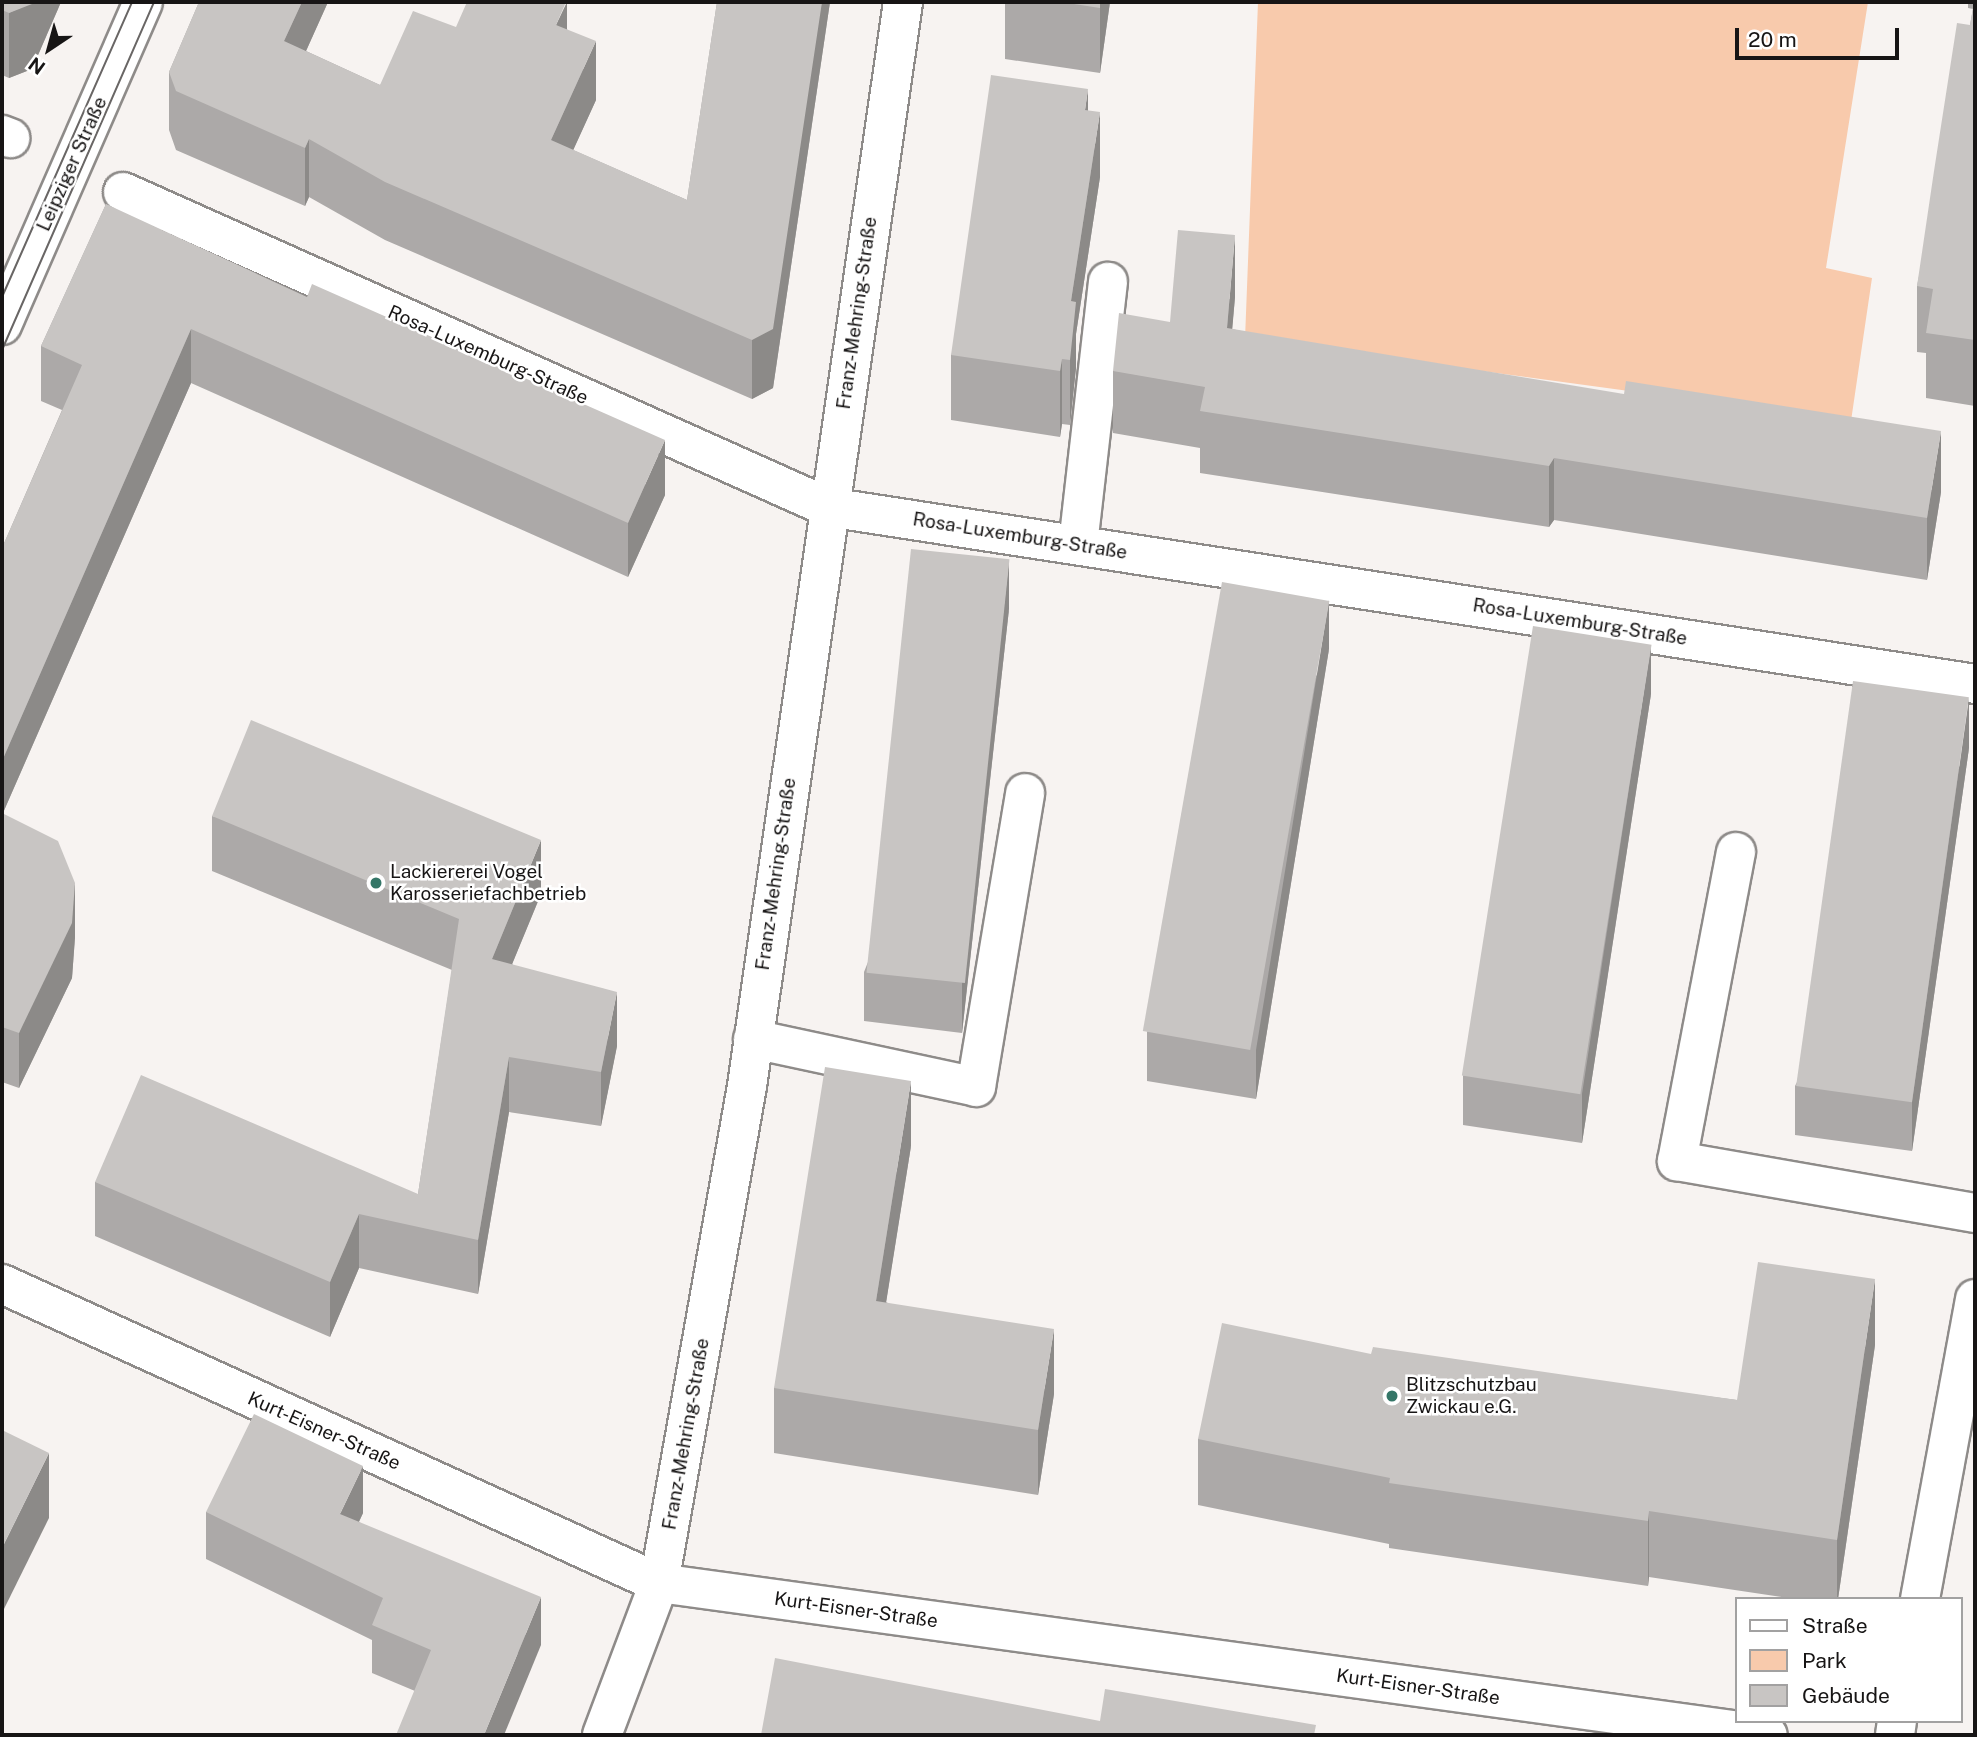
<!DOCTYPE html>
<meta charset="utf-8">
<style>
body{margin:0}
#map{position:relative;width:1977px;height:1737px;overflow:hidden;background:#f7f3f1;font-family:"Public Sans",sans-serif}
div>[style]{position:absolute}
.green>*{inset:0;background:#f8caac}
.roads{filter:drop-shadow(2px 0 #8e8b89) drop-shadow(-2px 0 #8e8b89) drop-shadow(0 2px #8e8b89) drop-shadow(0 -2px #8e8b89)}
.minor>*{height:38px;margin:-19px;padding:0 19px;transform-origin:19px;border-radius:19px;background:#fff}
.tram>*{height:2px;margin:-1px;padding:0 1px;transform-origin:1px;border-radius:1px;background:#696665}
.wall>*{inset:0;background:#aca9a8}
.shaded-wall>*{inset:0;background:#8c8a88}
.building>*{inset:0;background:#c8c5c3;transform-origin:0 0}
.dots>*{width:19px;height:19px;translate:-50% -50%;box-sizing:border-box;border:4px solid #fff;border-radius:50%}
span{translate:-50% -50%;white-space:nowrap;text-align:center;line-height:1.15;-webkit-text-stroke:5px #fff;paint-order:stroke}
.street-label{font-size:19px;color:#171515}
.poi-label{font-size:19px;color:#171515}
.left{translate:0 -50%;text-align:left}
.frame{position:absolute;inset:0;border:4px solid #171515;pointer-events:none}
.legend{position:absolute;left:1735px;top:1597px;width:228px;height:126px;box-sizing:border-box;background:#fff;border:2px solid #a2a1a1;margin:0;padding:9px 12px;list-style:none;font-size:21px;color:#171515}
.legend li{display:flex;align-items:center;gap:14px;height:35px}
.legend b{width:35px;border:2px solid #a2a1a1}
.north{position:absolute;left:14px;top:14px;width:70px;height:70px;-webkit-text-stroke:5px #fff;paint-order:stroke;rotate:216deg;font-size:19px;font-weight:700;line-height:28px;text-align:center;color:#171515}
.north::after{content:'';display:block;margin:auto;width:24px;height:32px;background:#171515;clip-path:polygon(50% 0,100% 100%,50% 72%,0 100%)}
.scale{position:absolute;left:1735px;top:28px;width:164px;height:32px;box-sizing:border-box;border:4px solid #171515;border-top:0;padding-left:9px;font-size:21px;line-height:24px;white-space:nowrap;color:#171515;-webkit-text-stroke:5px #fff;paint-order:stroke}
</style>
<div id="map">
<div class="green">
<i style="clip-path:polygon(1258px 2px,1868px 2px,1826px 268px,1872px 278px,1851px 421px,1245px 339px)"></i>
</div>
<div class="roads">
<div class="minor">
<i style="left:2px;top:135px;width:9px;rotate:21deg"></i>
<i style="left:123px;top:192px;width:772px;rotate:24.08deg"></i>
<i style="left:828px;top:507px;width:1161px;rotate:8.77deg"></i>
<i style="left:2px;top:325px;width:352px;rotate:-66.4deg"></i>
<i style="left:1078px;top:545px;width:265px;rotate:-83.5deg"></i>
<i style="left:1736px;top:852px;width:315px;rotate:100.8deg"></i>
<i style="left:1677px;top:1161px;width:303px;rotate:9.9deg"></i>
<i style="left:753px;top:1039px;width:228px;rotate:12.1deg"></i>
<i style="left:976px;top:1087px;width:298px;rotate:-80.5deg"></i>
<i style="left:2px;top:1284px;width:722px;rotate:24.47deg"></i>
<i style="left:659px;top:1583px;width:1119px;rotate:7.8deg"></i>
<i style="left:1920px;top:1599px;width:305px;rotate:-79.6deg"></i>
<i style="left:602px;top:1735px;width:162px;rotate:-69.4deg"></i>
<i style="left:659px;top:1583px;width:505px;rotate:-79.96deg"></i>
<i style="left:747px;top:1086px;width:1095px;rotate:-81.81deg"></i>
<i style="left:1895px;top:1735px;width:14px;rotate:-82deg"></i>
</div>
</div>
<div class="tram">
<i style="left:2px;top:297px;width:322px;rotate:-66.2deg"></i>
<i style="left:2px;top:350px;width:380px;rotate:-66.4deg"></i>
</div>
<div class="wall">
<i style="clip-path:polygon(2px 2px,61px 2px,32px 69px,9px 78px,2px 75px)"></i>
<i style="clip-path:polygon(199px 2px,328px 2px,306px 51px,380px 85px,456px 27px,567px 29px,596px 100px,573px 150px,687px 200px,717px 2px,830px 2px,773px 388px,752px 399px,385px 240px,309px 197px,305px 206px,176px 150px,169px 130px,169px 72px)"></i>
<i style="clip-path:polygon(1005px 2px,1110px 2px,1100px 73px,1005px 59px)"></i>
<i style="clip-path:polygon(1968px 2px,1975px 2px,1975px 406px,1926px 398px,1926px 353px,1917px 352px,1917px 286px,1970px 25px,1973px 9px,1968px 8px)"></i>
<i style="clip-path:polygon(1088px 110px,1100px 177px,1076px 334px,1076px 368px,1070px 425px,1062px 424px,1060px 437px,951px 420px,951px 355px)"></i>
<i style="clip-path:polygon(106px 204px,665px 495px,628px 577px,191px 383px,3px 813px,75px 937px,72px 978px,19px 1088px,2px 1082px,2px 548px,62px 410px,41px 401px,41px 346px)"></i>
<i style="clip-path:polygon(1235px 297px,1232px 329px,1941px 492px,1927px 580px,1554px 520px,1549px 527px,1200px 473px,1200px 448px,1113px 433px,1113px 371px,1170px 322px)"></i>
<i style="clip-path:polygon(1009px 609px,962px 1033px,864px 1021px,864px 972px)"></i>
<i style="clip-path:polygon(1329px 649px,1256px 1099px,1147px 1081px,1147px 1032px)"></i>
<i style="clip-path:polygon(1651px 694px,1582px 1143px,1463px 1125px,1463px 1076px)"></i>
<i style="clip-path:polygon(1969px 748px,1912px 1151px,1795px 1135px,1795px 1086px)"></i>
<i style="clip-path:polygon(212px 816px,541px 894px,512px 964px,617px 1046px,601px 1126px,509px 1112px,478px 1294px,359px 1268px,330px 1337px,95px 1236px,95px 1182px,418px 1194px,452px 970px,212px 871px)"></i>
<i style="clip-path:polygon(911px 1146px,886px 1302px,1054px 1394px,1038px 1495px,774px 1453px,774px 1388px)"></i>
<i style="clip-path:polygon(1875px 1345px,1838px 1599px,1795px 1599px,1649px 1577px,1648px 1586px,1389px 1548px,1389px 1544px,1198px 1505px,1198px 1439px,1371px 1354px,1737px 1400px)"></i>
<i style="clip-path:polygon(206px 1512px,363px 1513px,359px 1522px,541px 1645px,415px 1691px,372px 1673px,372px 1640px,206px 1559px)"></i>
</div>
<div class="shaded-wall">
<i style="clip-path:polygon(33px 2px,61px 2px,32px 69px,9px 78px,9px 13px)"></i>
<i style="clip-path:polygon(302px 2px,328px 2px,284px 100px,284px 41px)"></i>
<i style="clip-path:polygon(567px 2px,567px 61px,556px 25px)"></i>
<i style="clip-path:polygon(822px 2px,830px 2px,773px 388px,752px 399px,752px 340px)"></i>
<i style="clip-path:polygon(1100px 2px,1110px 2px,1100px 73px)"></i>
<i style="clip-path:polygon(596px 41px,596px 100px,551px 199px,551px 140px)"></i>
<i style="clip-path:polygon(1088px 89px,1088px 154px,1085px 110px)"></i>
<i style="clip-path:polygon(1100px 112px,1100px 177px,1076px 334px,1076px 368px,1070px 425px,1070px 360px,1071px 301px)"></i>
<i style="clip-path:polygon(309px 139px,309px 197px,305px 206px,305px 148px)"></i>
<i style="clip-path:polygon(1235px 235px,1235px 297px,1227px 390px,1227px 328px)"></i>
<i style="clip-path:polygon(191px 329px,191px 383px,2px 815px,2px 761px)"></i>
<i style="clip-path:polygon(1062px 359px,1062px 424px,1060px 437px,1060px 371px)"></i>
<i style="clip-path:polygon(1941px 431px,1941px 492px,1927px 580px,1927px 518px)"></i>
<i style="clip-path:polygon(665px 440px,665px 495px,628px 577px,628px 523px)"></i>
<i style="clip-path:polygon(1554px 458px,1554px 520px,1549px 527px,1549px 466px)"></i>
<i style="clip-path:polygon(1009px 560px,1009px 609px,962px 1033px,962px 984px)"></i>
<i style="clip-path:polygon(1329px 600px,1329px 649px,1256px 1099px,1256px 1050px)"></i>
<i style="clip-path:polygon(1651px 645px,1651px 694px,1582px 1143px,1582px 1094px)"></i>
<i style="clip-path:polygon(1969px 698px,1969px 748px,1912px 1151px,1912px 1102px)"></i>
<i style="clip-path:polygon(541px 840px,541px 894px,492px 1013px,492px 959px)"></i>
<i style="clip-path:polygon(75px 883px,75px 937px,72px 978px,19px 1088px,19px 1033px)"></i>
<i style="clip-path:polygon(617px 992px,617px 1046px,601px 1126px,601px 1072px)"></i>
<i style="clip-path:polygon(509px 1057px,509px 1112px,478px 1294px,478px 1240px)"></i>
<i style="clip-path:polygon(911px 1081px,911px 1146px,876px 1366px,876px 1301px)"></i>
<i style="clip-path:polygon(359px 1214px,359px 1268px,330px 1337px,330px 1282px)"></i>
<i style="clip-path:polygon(1875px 1279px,1875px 1345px,1838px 1599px,1837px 1599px,1837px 1540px)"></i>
<i style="clip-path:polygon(1054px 1329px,1054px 1394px,1038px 1495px,1038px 1430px)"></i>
<i style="clip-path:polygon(49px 1453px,49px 1518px,2px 1613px,2px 1548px)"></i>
<i style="clip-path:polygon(363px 1466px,363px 1513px,340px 1561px,340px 1514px)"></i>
<i style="clip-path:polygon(1649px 1511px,1649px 1577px,1648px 1586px,1648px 1521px)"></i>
<i style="clip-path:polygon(541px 1597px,541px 1645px,504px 1735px,484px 1735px)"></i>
</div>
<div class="building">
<i style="clip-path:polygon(2px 2px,33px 2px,32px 4px,9px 13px,2px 10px)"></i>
<i style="clip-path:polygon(199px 2px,302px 2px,284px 41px,380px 85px,413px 11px,456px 27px,467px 2px,566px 2px,556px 25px,596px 41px,551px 140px,687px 200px,717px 2px,822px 2px,773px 329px,752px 340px,385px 182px,309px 139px,305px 148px,176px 91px,169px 72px)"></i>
<i style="clip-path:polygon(1061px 2px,1100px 2px,1100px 8px)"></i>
<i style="clip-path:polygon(1974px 2px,1975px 2px,1975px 340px,1926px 333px,1933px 289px,1917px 286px,1934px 171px,1957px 23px,1970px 25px)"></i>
<i style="clip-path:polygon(991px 75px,1088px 89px,1085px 110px,1100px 112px,1071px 301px,1076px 302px,1070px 360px,1062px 359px,1060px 371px,951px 355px)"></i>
<i style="clip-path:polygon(106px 204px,307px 297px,312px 284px,665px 440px,628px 523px,191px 329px,2px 761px,2px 548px,82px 365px,41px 346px)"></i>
<i style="clip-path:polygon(1178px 230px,1235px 235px,1227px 328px,1624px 394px,1626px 381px,1941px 431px,1927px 518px,1554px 458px,1549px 466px,1200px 411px,1205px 387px,1113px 371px,1119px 313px,1170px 322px)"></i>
<i style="left:911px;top:549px;width:99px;height:426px;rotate:6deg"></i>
<i style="left:1222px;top:582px;width:109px;height:456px;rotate:10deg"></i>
<i style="left:1533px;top:626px;width:120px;height:455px;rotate:9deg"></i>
<i style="left:1853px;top:681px;width:117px;height:409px;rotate:8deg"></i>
<i style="clip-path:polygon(251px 720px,541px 840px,492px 959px,617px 992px,601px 1072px,509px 1057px,478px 1240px,359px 1214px,330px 1282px,95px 1182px,141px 1075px,418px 1194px,459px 919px,212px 816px)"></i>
<i style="clip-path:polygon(2px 813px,58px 841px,75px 883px,72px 923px,19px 1033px,2px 1027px)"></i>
<i style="clip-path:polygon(825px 1067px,911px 1081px,876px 1301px,1054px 1329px,1038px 1430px,774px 1388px)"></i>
<i style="clip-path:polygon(1758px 1262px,1875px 1279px,1837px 1540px,1649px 1511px,1648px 1521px,1389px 1483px,1390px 1478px,1198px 1439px,1222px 1323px,1371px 1354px,1373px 1347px,1737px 1400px)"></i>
<i style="clip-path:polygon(254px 1414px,363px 1466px,340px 1514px,541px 1597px,484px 1735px,396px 1735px,431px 1650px,372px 1625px,383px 1598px,206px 1512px)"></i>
<i style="clip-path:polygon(2px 1430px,49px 1453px,2px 1548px)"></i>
<i style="clip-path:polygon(775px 1658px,1100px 1721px,1105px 1689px,1316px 1725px,1314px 1735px,761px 1735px)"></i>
</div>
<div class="dots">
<i style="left:376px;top:883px;background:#347667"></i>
<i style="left:1392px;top:1396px;background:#347667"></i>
</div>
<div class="street-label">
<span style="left:72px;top:164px;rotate:-66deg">Leipziger Straße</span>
<span style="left:857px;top:313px;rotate:-82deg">Franz-Mehring-Straße</span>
<span style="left:488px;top:355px;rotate:24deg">Rosa-Luxemburg-Straße</span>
<span style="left:1020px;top:536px;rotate:9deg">Rosa-Luxemburg-Straße</span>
<span style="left:1580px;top:622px;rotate:9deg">Rosa-Luxemburg-Straße</span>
<span style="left:776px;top:874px;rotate:-82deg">Franz-Mehring-Straße</span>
<span style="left:324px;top:1431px;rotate:24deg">Kurt-Eisner-Straße</span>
<span style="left:686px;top:1434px;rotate:-80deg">Franz-Mehring-Straße</span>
<span style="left:856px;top:1610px;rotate:8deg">Kurt-Eisner-Straße</span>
<span style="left:1418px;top:1687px;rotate:8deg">Kurt-Eisner-Straße</span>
</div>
<div class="poi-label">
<span class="left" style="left:390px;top:883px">Lackiererei Vogel<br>Karosseriefachbetrieb</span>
<span class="left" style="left:1406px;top:1396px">Blitzschutzbau<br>Zwickau e.G.</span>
</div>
<div class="frame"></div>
<ul class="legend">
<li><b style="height:9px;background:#fff"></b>Straße</li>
<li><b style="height:19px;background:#f8caac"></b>Park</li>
<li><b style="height:19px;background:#c8c5c3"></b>Gebäude</li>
</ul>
<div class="north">N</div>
<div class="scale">20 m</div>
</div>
